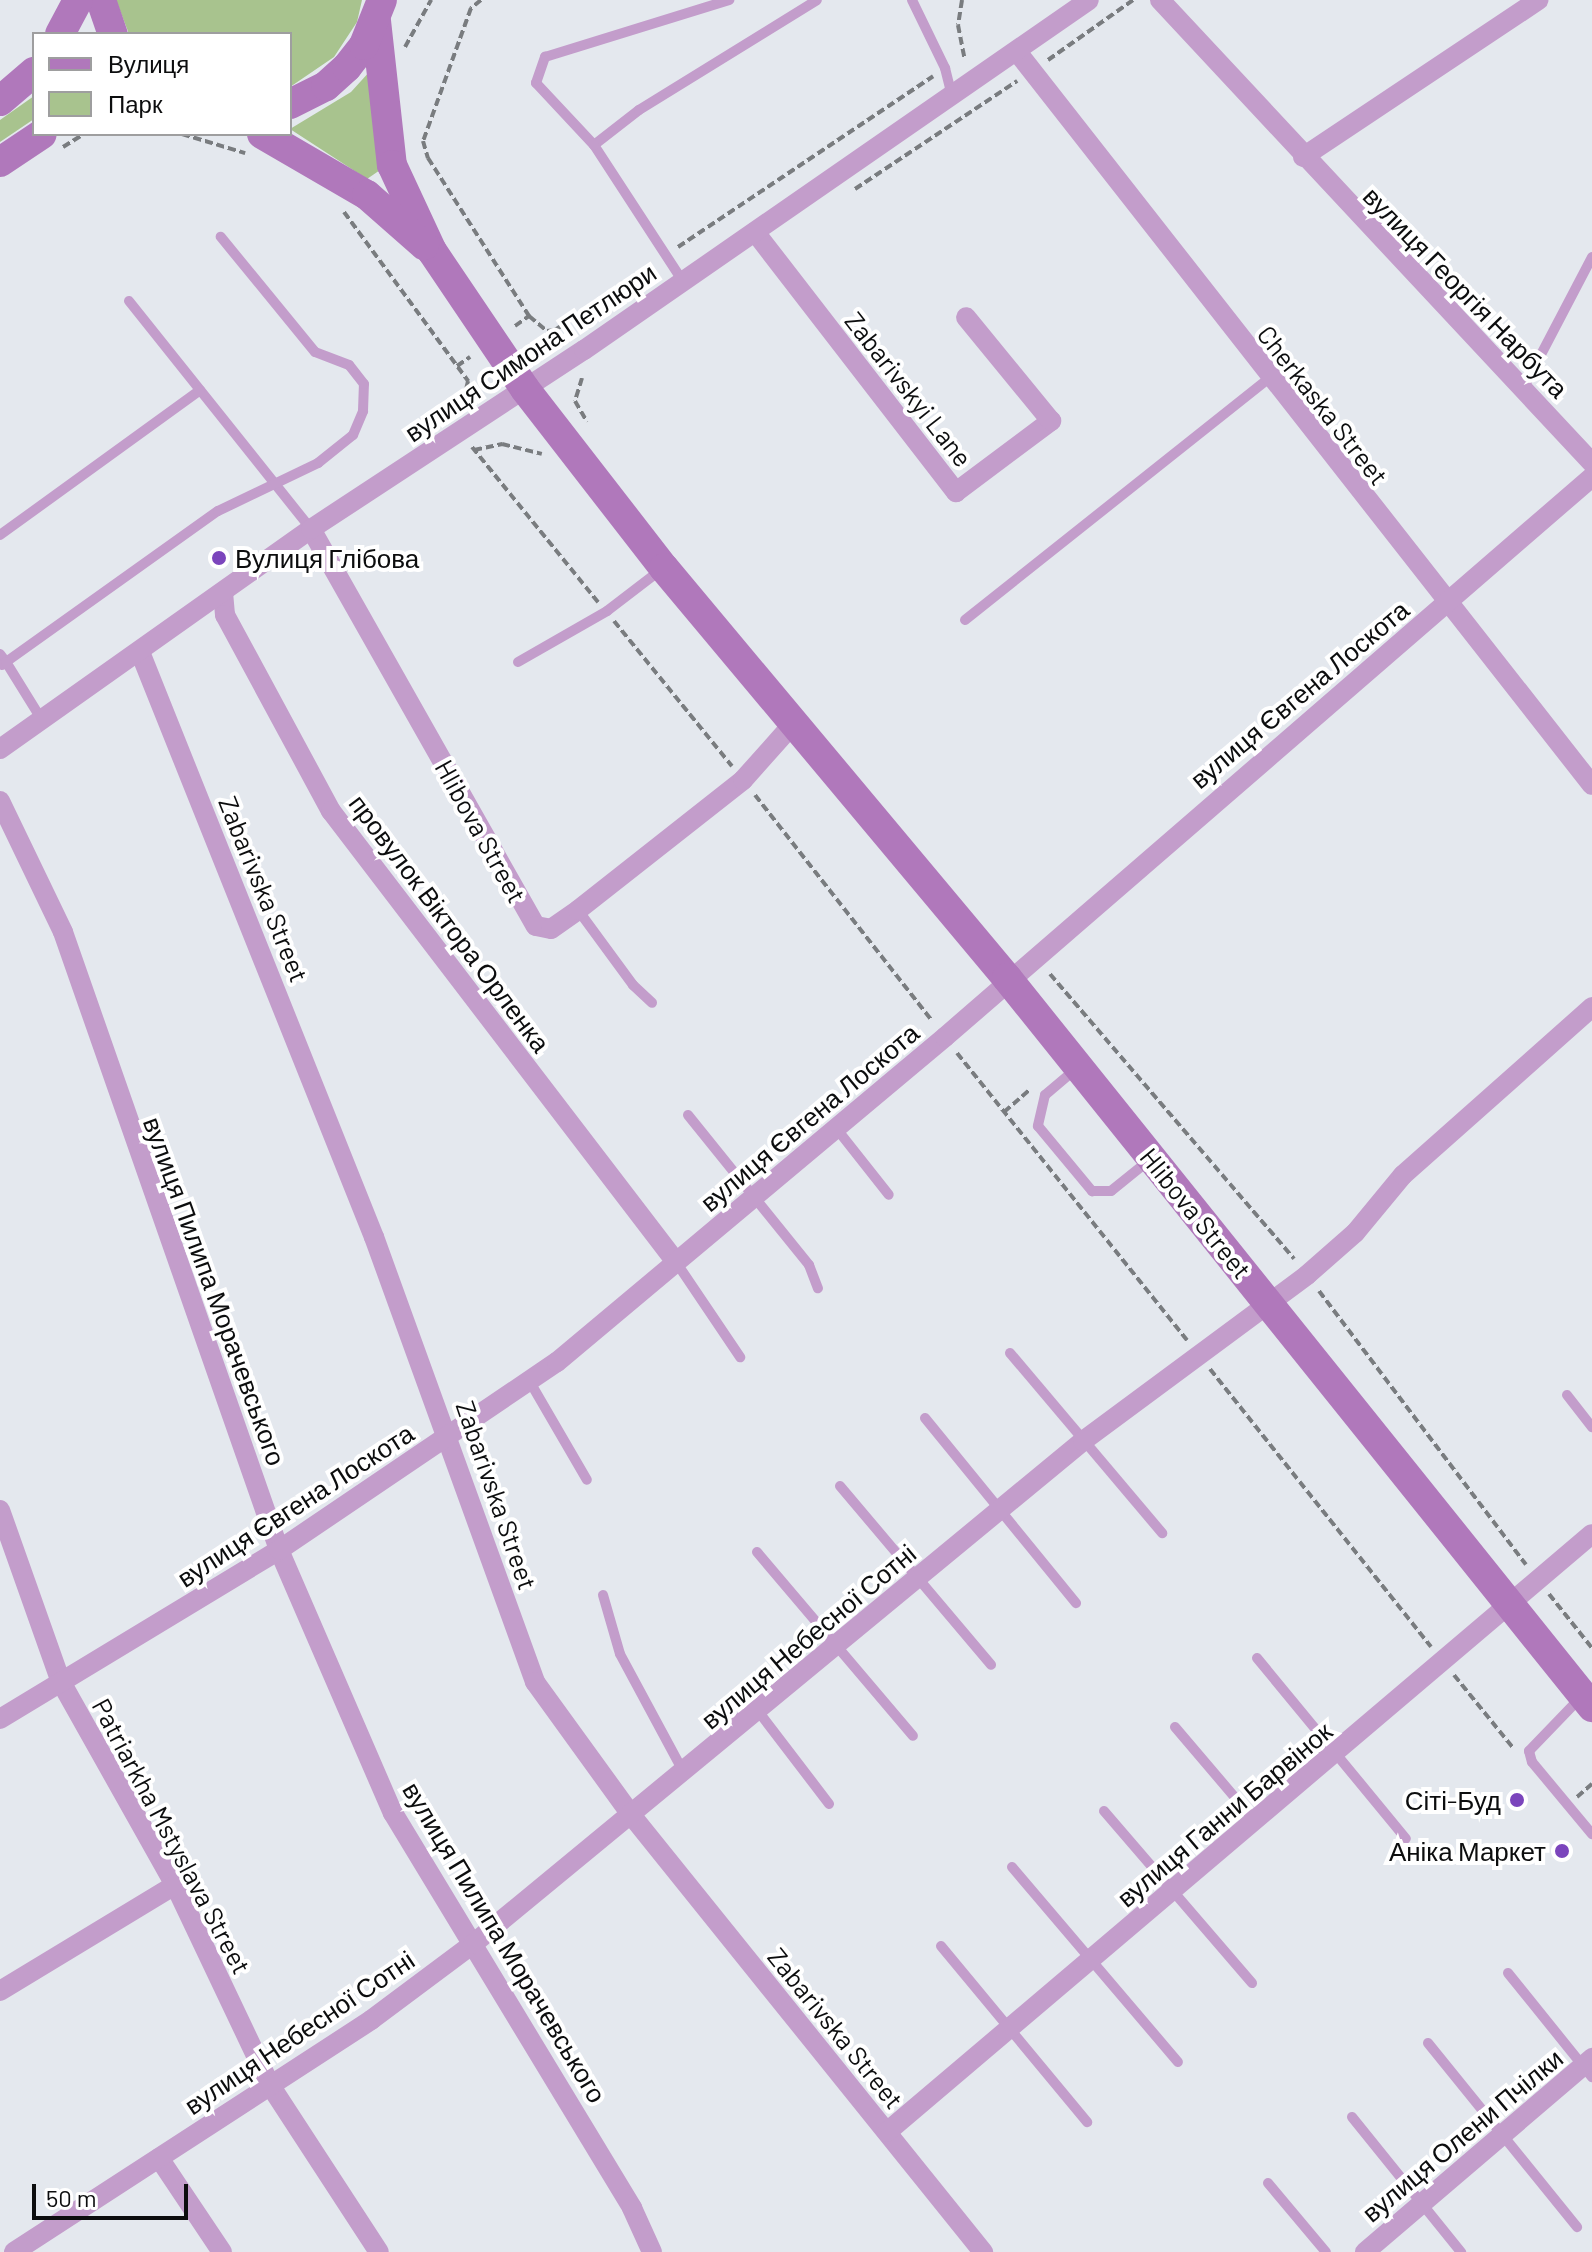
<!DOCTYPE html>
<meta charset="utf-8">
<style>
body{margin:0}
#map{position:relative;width:1592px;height:2252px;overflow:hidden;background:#e4e8ee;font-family:Barlow,sans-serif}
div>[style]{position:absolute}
.green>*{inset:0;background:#a8c38e}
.path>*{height:4px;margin-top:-2px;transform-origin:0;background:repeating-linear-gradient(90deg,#797c7f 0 8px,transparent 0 12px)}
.lane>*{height:10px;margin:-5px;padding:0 5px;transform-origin:5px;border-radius:5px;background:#c39dcb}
.street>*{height:20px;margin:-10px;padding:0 10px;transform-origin:10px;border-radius:10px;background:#c39dcb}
.secondary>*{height:30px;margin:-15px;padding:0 15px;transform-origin:15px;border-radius:15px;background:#b078bb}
.dots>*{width:22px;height:22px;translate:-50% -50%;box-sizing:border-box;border:4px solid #fff;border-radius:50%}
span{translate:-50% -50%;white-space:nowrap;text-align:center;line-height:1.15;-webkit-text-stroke:8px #fff;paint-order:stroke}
.street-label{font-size:26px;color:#0c0d0e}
.poi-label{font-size:26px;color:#0c0d0e}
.left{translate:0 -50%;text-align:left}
.right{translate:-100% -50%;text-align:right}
.legend{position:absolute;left:32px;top:32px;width:260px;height:104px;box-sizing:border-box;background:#fff;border:2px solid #9e9e9f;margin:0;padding:10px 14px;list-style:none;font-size:24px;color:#0c0d0e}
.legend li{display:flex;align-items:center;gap:16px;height:40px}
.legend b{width:40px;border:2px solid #9e9e9f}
.scale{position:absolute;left:32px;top:2184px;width:156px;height:36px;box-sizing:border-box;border:4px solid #0c0d0e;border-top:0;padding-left:10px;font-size:24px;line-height:28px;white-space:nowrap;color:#0c0d0e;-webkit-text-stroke:6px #fff;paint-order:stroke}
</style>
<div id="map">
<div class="green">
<i style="clip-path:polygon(116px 0,362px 0,357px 22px,334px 57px,290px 87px,290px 34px,129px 34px)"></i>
<i style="clip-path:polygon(371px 70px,383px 168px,367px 179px,290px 129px,351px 92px)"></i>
<i style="clip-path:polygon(34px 96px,34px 119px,0 142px,0 120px)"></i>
</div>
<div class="path">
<i style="left:481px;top:0;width:13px;rotate:141deg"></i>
<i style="left:471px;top:8px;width:141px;rotate:109.8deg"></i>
<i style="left:423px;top:141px;width:18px;rotate:74deg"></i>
<i style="left:428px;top:158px;width:188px;rotate:57.4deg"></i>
<i style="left:529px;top:316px;width:23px;rotate:40deg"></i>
<i style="left:547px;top:331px;width:8px;rotate:-7deg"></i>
<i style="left:555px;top:330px;width:119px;rotate:-33.7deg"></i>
<i style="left:962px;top:0;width:25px;rotate:99deg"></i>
<i style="left:958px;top:25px;width:33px;rotate:79deg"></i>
<i style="left:405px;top:47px;width:54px;rotate:-61deg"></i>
<i style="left:1048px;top:60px;width:104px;rotate:-35.2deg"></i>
<i style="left:182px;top:134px;width:66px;rotate:16.8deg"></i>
<i style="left:63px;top:147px;width:25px;rotate:-32deg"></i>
<i style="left:855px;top:189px;width:195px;rotate:-33.7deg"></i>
<i style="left:344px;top:212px;width:210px;rotate:53.7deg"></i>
<i style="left:468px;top:381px;width:18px;rotate:103deg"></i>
<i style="left:464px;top:399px;width:71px;rotate:144.7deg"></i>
<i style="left:678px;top:247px;width:307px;rotate:-33.8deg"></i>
<i style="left:515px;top:326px;width:17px;rotate:-36deg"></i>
<i style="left:457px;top:366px;width:16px;rotate:-35deg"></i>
<i style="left:582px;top:378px;width:24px;rotate:107deg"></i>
<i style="left:575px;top:401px;width:24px;rotate:60deg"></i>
<i style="left:472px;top:447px;width:200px;rotate:50.9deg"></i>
<i style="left:474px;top:450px;width:29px;rotate:-12deg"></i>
<i style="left:502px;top:444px;width:41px;rotate:14deg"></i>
<i style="left:614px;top:621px;width:187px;rotate:50.9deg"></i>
<i style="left:755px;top:795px;width:287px;rotate:51.9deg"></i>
<i style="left:1050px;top:974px;width:375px;rotate:49.4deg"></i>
<i style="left:957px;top:1053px;width:368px;rotate:51.3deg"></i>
<i style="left:1004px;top:1112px;width:35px;rotate:-41deg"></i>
<i style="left:1319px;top:1291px;width:343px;rotate:52.9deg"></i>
<i style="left:1210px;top:1369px;width:355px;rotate:51.5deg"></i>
<i style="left:1549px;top:1594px;width:69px;rotate:51.5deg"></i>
<i style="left:1454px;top:1675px;width:95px;rotate:51deg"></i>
<i style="left:1577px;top:1797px;width:20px;rotate:-41deg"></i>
</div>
<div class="lane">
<i style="left:912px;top:0;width:76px;rotate:64.1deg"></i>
<i style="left:945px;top:68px;width:29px;rotate:76deg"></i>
<i style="left:594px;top:145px;width:57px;rotate:-37.9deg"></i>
<i style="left:639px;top:110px;width:209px;rotate:-31.7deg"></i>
<i style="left:682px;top:280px;width:161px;rotate:-123.1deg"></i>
<i style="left:594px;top:145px;width:85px;rotate:-133.1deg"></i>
<i style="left:536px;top:83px;width:28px;rotate:-71deg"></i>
<i style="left:545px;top:57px;width:193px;rotate:-17.2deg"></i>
<i style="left:129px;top:301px;width:292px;rotate:51.4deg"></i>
<i style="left:1523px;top:389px;width:149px;rotate:-62.4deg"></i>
<i style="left:0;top:535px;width:247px;rotate:-35.9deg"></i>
<i style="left:965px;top:620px;width:389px;rotate:-38.5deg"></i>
<i style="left:0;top:654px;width:10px;rotate:53deg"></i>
<i style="left:6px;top:662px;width:260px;rotate:-35.5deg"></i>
<i style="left:218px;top:511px;width:111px;rotate:-25.6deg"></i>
<i style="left:318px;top:463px;width:45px;rotate:-38.7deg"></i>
<i style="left:353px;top:435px;width:26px;rotate:-67deg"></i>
<i style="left:363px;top:411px;width:27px;rotate:-88deg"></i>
<i style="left:364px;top:384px;width:24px;rotate:-128deg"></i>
<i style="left:349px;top:365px;width:36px;rotate:-159deg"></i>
<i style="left:315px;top:352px;width:149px;rotate:-129.3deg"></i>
<i style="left:518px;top:662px;width:103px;rotate:-29.8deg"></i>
<i style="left:607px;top:611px;width:69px;rotate:-37.4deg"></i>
<i style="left:2px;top:665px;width:5px;rotate:-37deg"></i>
<i style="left:6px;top:662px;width:68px;rotate:58.2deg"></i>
<i style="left:578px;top:910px;width:93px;rotate:53.7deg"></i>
<i style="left:633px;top:985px;width:26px;rotate:43deg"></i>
<i style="left:1077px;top:1068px;width:42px;rotate:139.8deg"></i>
<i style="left:1045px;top:1095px;width:32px;rotate:103deg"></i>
<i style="left:1038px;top:1126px;width:85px;rotate:50.3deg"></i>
<i style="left:1092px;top:1191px;width:19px"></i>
<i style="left:1111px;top:1191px;width:48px;rotate:-39deg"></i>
<i style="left:688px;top:1115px;width:193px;rotate:51.1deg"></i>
<i style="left:809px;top:1265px;width:25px;rotate:69deg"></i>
<i style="left:836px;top:1128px;width:85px;rotate:51.7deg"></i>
<i style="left:676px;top:1262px;width:115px;rotate:56deg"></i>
<i style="left:1010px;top:1353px;width:236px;rotate:49.8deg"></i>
<i style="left:530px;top:1382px;width:113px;rotate:59.8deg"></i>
<i style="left:1567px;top:1395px;width:41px;rotate:52deg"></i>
<i style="left:925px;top:1418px;width:239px;rotate:50.8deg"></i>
<i style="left:840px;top:1486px;width:234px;rotate:49.8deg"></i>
<i style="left:757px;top:1552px;width:241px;rotate:49.7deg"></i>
<i style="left:603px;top:1595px;width:61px;rotate:73.9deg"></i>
<i style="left:620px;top:1654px;width:133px;rotate:61.7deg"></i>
<i style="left:1257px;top:1658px;width:234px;rotate:50.5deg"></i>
<i style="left:1581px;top:1697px;width:75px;rotate:133.9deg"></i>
<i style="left:1529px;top:1751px;width:11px;rotate:75deg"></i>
<i style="left:1532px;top:1762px;width:94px;rotate:50.2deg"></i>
<i style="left:758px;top:1711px;width:117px;rotate:52.6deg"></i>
<i style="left:1175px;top:1727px;width:123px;rotate:49.6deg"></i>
<i style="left:1104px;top:1811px;width:227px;rotate:49.3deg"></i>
<i style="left:1012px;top:1867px;width:256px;rotate:49.6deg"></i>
<i style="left:941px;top:1946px;width:229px;rotate:50.3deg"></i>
<i style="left:1508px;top:1973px;width:134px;rotate:51.1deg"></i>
<i style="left:1428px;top:2043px;width:237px;rotate:51deg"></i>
<i style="left:1352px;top:2117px;width:174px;rotate:51.1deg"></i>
<i style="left:1268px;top:2183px;width:90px;rotate:50deg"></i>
</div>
<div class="street">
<i style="left:1160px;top:0;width:633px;rotate:46.98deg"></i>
<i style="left:1018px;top:53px;width:930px;rotate:51.9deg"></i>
<i style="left:1303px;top:157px;width:283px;rotate:-33.7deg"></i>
<i style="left:755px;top:232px;width:329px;rotate:52.3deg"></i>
<i style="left:956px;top:492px;width:119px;rotate:-36.8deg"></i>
<i style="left:1051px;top:421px;width:134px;rotate:-129.3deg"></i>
<i style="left:311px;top:529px;width:456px;rotate:60.5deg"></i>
<i style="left:536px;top:926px;width:15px;rotate:11deg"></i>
<i style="left:551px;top:929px;width:33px;rotate:-35deg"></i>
<i style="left:578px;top:910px;width:210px;rotate:-38.2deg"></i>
<i style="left:743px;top:780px;width:74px;rotate:-48.3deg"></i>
<i style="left:223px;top:592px;width:23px;rotate:85deg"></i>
<i style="left:225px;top:615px;width:223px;rotate:61.6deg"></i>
<i style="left:331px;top:811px;width:568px;rotate:52.59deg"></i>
<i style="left:140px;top:652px;width:630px;rotate:68.2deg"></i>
<i style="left:374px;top:1237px;width:473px;rotate:70.1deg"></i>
<i style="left:535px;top:1682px;width:165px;rotate:54.1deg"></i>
<i style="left:632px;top:1816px;width:560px;rotate:51.16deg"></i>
<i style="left:0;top:749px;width:381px;rotate:-35.3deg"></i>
<i style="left:311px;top:529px;width:326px;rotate:-33.3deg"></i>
<i style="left:584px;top:350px;width:614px;rotate:-34.72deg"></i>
<i style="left:0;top:801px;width:145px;rotate:64.3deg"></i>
<i style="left:63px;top:932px;width:655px;rotate:70.73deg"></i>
<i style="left:279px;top:1550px;width:287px;rotate:66.6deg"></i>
<i style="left:393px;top:1813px;width:462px;rotate:58.8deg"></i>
<i style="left:632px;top:2208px;width:48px;rotate:65.6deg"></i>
<i style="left:0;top:1510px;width:182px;rotate:70.5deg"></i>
<i style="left:61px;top:1682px;width:233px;rotate:60.7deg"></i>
<i style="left:175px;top:1885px;width:221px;rotate:64.6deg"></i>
<i style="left:270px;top:2085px;width:199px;rotate:56.9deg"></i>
<i style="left:0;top:1719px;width:326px;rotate:-31.2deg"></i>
<i style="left:279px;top:1550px;width:336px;rotate:-34.1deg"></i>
<i style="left:557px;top:1362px;width:506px;rotate:-39.95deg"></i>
<i style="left:945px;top:1037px;width:856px;rotate:-40.88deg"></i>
<i style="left:0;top:1991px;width:205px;rotate:-31.2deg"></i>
<i style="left:887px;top:2132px;width:924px;rotate:-40.31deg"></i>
<i style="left:159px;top:2158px;width:113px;rotate:56.2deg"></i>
<i style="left:14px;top:2252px;width:426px;rotate:-33deg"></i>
<i style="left:371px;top:2020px;width:127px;rotate:-36.7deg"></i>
<i style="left:473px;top:1944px;width:791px;rotate:-39.51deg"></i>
<i style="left:1083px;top:1441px;width:279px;rotate:-36.5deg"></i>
<i style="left:1307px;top:1275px;width:64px;rotate:-41.2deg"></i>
<i style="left:1355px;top:1233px;width:75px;rotate:-50.4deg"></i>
<i style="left:1403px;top:1175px;width:253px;rotate:-41.6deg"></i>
<i style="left:1365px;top:2252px;width:299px;rotate:-40.5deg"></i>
</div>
<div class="secondary">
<i style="left:101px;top:0;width:36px;rotate:71deg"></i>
<i style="left:376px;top:21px;width:145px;rotate:83.7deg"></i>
<i style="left:392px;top:165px;width:95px;rotate:65.1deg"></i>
<i style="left:432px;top:251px;width:166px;rotate:56deg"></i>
<i style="left:525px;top:389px;width:227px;rotate:52.2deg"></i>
<i style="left:664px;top:568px;width:535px;rotate:50.08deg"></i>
<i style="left:1007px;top:978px;width:935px;rotate:51.25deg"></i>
<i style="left:60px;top:34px;width:38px;rotate:-62deg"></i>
<i style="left:0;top:101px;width:45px;rotate:-40.5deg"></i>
<i style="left:290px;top:104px;width:40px;rotate:-26.6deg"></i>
<i style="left:326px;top:86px;width:28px;rotate:-42deg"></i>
<i style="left:347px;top:67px;width:28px;rotate:-52deg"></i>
<i style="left:364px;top:45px;width:48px;rotate:-68.2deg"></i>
<i style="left:262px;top:134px;width:121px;rotate:30.2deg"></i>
<i style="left:367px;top:195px;width:76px;rotate:41.3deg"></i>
<i style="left:0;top:162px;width:50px;rotate:-33.7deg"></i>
</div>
<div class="dots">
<i style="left:219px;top:558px;background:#7b45bc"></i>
<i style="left:1517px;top:1800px;background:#7b45bc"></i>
<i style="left:1562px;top:1851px;background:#7b45bc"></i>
</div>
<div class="street-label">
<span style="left:1466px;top:292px;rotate:46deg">вулиця Георгія Нарбута</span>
<span style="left:530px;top:352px;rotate:-34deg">вулиця Симона Петлюри</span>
<span style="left:909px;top:389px;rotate:52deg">Zabarivskyi Lane</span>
<span style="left:1323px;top:405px;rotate:52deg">Cherkaska Street</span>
<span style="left:1299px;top:694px;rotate:-40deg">вулиця Євгена Лоскота</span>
<span style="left:481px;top:831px;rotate:61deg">Hlibova Street</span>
<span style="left:264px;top:889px;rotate:68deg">Zabarivska Street</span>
<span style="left:450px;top:923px;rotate:53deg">провулок Віктора Орленка</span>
<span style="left:809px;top:1117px;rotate:-40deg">вулиця Євгена Лоскота</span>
<span style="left:1196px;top:1213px;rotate:51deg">Hlibova Street</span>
<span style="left:215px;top:1291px;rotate:70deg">вулиця Пилипа Морачевського</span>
<span style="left:497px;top:1495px;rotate:71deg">Zabarivska Street</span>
<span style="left:295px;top:1505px;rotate:-33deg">вулиця Євгена Лоскота</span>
<span style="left:808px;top:1636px;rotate:-40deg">вулиця Небесної Сотні</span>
<span style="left:1224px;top:1814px;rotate:-40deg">вулиця Ганни Барвінок</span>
<span style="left:172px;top:1836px;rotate:62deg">Patriarkha Mstyslava Street</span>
<span style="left:505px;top:1942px;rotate:59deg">вулиця Пилипа Морачевського</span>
<span style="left:836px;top:2028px;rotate:51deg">Zabarivska Street</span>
<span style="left:299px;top:2032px;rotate:-34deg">вулиця Небесної Сотні</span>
<span style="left:1462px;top:2135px;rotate:-40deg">вулиця Олени Пчілки</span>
</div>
<div class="poi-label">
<span class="left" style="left:235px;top:558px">Вулиця Глібова</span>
<span class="right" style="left:1501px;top:1800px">Сіті-Буд</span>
<span class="right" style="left:1546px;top:1851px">Аніка Маркет</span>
</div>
<ul class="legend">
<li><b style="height:10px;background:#b078bb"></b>Вулиця</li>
<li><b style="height:22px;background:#a8c38e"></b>Парк</li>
</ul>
<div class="scale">50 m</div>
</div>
